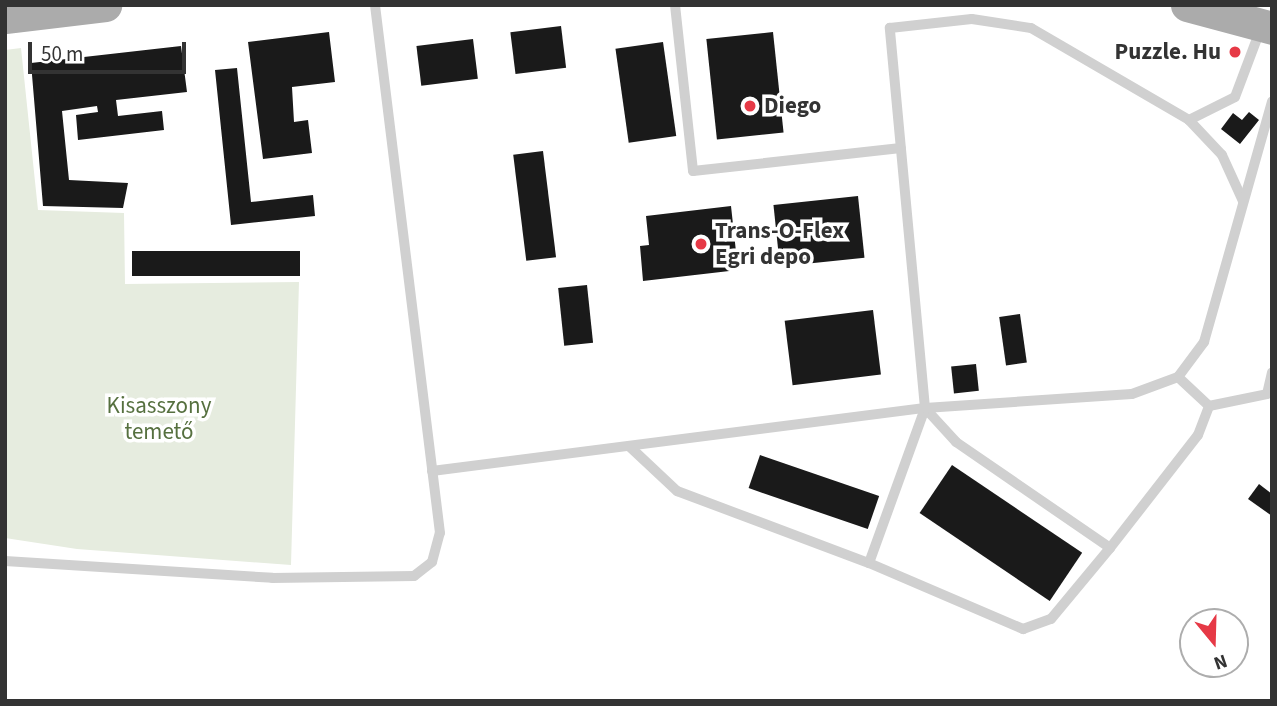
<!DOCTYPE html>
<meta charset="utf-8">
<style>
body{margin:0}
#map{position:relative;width:1277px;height:706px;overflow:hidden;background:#fff;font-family:"Source Sans 3",sans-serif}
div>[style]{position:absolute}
.green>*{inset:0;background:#e6ecdf}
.building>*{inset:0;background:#1a1a1a;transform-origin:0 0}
.lane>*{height:10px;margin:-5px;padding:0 5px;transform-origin:5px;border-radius:5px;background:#d0d0d0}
.primary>*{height:33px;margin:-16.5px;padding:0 16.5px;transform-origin:16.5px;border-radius:16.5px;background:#ababab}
.dots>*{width:19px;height:19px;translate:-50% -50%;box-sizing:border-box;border:4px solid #fff;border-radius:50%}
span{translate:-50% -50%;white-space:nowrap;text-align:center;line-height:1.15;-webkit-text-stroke:7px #fff;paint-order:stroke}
.poi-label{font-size:23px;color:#333;font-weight:700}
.right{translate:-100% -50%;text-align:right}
.left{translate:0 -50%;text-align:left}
.park-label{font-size:23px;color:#56703f}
.frame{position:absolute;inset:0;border:7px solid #333;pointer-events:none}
.north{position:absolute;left:1179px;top:608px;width:70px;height:70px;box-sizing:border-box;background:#fff;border:2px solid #adadad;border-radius:50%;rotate:161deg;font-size:19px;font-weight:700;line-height:28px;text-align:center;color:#333}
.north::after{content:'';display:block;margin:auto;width:24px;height:32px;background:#e63946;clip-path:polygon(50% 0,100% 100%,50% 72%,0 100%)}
.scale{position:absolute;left:28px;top:42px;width:158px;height:32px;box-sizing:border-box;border:4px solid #333;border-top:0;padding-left:9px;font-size:21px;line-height:24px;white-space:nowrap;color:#333;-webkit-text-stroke:5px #fff;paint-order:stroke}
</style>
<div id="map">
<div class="green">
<i style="clip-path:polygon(21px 48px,38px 210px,124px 213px,125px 284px,299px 282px,291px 565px,77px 549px,5px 538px,5px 50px)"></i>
</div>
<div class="building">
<i style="left:561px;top:26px;width:42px;height:51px;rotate:83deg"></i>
<i style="clip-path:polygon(329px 32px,335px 82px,292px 87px,294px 122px,308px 120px,312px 153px,263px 159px,248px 42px)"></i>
<i style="left:773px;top:32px;width:101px;height:67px;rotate:84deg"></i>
<i style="left:473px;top:39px;width:40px;height:57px;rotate:83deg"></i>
<i style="left:663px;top:42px;width:95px;height:48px;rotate:82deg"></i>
<i style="clip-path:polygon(181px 46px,187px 92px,116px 100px,118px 116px,162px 111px,164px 130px,78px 140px,76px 115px,98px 112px,97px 106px,62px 111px,69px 180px,128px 183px,123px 208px,43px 206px,31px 63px)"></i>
<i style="clip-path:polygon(237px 68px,251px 202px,313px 195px,315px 216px,231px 225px,215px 70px)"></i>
<i style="clip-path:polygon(1249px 112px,1259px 120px,1240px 144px,1221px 129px,1233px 113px,1242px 120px)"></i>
<i style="left:543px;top:151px;width:107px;height:30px;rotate:83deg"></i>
<i style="left:858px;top:196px;width:62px;height:85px;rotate:84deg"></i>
<i style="clip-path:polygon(731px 206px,738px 270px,643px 281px,640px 246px,649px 245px,646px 216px)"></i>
<i style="left:300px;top:251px;width:25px;height:168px;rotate:90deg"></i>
<i style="left:587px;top:285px;width:58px;height:29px;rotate:84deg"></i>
<i style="left:873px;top:310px;width:65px;height:89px;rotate:83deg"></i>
<i style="left:1020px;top:314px;width:49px;height:21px;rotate:82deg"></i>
<i style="left:976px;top:364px;width:27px;height:25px;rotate:84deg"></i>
<i style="left:760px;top:455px;width:126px;height:35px;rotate:19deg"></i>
<i style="left:952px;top:465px;width:157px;height:58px;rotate:34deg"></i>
<i style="clip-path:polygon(1259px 484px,1272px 494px,1272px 516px,1248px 499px)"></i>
</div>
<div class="lane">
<i style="left:675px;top:5px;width:167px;rotate:83.8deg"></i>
<i style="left:693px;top:171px;width:209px;rotate:-6.3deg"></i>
<i style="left:1189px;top:120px;width:48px;rotate:46.7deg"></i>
<i style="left:1222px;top:155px;width:51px;rotate:65.5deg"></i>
<i style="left:1178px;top:377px;width:42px;rotate:43.1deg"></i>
<i style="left:1209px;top:406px;width:59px;rotate:-11.7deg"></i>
<i style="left:1267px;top:394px;width:22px;rotate:-77deg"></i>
<i style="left:925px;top:408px;width:46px;rotate:47.6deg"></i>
<i style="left:956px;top:442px;width:187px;rotate:34.5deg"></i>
<i style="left:1110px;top:548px;width:143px;rotate:-52.1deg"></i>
<i style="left:1198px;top:435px;width:31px;rotate:-69deg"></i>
<i style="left:629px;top:446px;width:66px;rotate:43.2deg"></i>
<i style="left:677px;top:491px;width:205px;rotate:20.6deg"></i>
<i style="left:869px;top:563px;width:165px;rotate:-70.1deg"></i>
<i style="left:925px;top:408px;width:382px;rotate:-95.3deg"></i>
<i style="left:890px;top:28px;width:82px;rotate:-6.3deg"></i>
<i style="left:972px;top:19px;width:60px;rotate:8.7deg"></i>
<i style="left:1031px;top:28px;width:183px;rotate:30.2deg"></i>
<i style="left:1189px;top:120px;width:51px;rotate:-26.6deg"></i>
<i style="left:1235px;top:97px;width:74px;rotate:-69.4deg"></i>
<i style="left:432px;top:471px;width:497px;rotate:-7.3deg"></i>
<i style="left:925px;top:408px;width:207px;rotate:-3.9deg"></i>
<i style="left:1132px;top:394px;width:49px;rotate:-20.3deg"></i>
<i style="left:1178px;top:377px;width:44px;rotate:-53.4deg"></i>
<i style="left:1204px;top:342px;width:250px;rotate:-74.2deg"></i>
<i style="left:5px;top:561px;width:268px;rotate:3.6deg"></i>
<i style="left:272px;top:578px;width:142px;rotate:-0.8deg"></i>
<i style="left:414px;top:576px;width:23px;rotate:-38deg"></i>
<i style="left:432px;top:562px;width:30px;rotate:-75deg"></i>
<i style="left:440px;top:533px;width:532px;rotate:-97.02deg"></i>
<i style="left:869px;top:563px;width:168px;rotate:23.2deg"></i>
<i style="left:1023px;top:629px;width:30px;rotate:-20deg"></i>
<i style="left:1051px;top:619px;width:92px;rotate:-50.3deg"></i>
</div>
<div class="primary">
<i style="left:1187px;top:5px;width:88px;rotate:15.1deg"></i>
<i style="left:5px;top:17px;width:101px;rotate:-6.8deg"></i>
</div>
<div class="dots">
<i style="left:1235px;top:52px;background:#e63946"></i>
<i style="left:750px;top:106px;background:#e63946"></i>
<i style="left:701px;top:244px;background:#e63946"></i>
</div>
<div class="poi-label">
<span class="right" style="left:1221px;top:52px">Puzzle. Hu</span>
<span class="left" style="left:764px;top:106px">Diego</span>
<span class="left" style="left:715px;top:244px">Trans-O-Flex<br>Egri depo</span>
</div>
<div class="park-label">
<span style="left:159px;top:419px">Kisasszony<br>temető</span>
</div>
<div class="frame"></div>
<div class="north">N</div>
<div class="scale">50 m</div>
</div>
